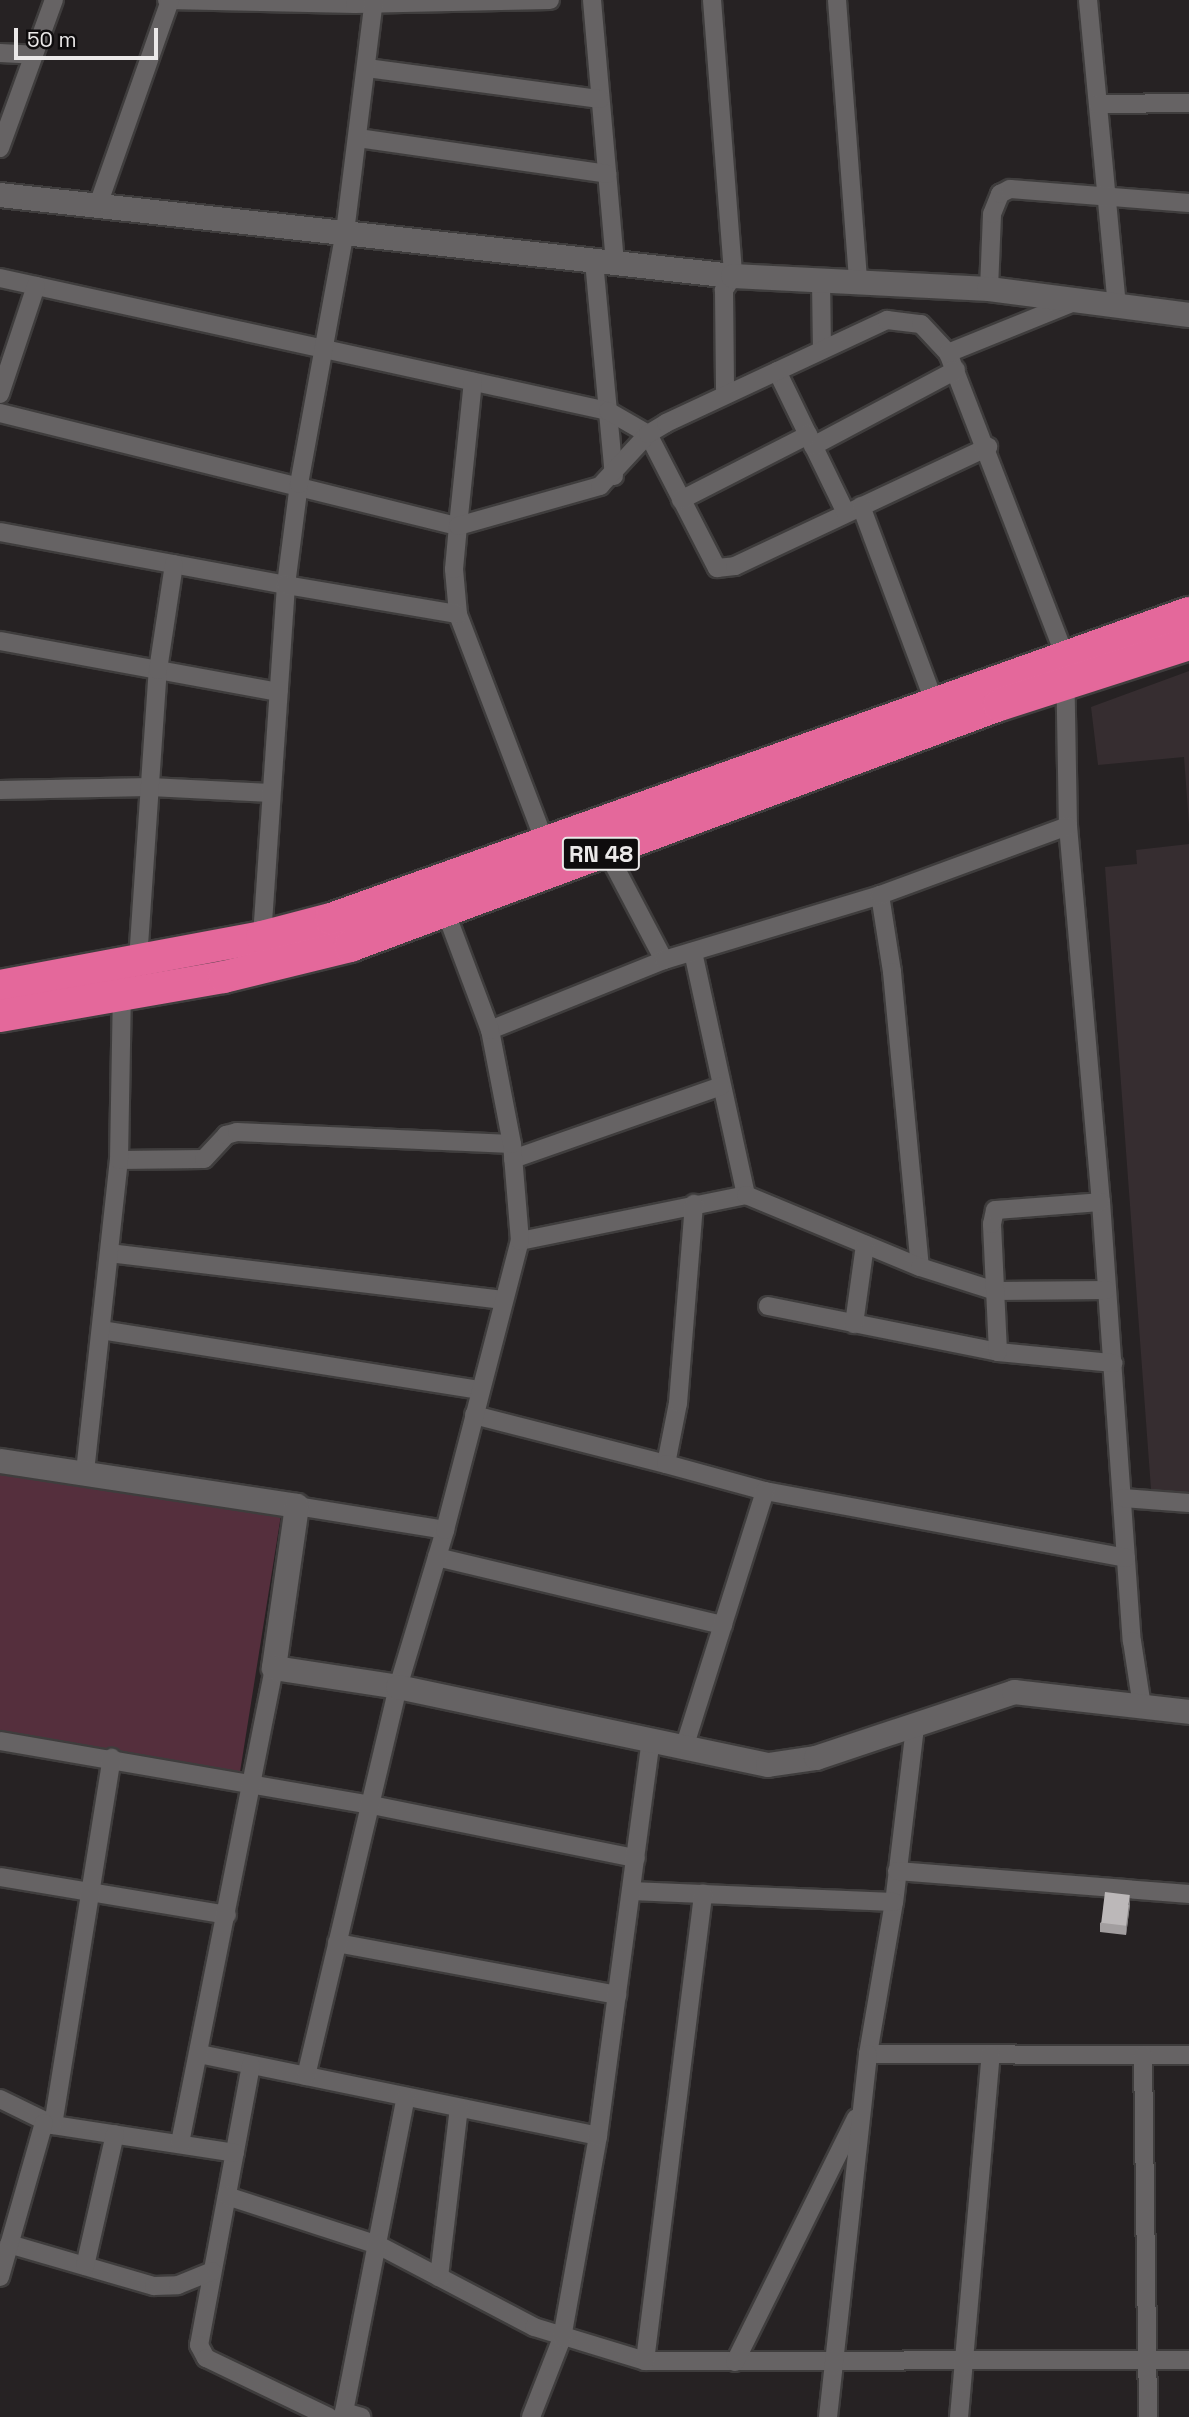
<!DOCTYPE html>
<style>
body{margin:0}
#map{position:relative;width:1189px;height:2417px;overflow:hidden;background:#262223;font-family:"Space Grotesk",sans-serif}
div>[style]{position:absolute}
.built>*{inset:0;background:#362d30}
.green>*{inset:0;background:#552f3d}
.roads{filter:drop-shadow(2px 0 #3f3d3d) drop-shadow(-2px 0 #3f3d3d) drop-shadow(0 2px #3f3d3d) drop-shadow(0 -2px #3f3d3d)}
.street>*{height:18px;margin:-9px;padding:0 9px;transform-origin:9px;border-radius:9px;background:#666364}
.secondary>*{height:24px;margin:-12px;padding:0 12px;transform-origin:12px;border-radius:12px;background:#666364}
.highway>*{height:32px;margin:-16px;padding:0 16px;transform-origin:16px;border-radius:16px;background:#e4689b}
.wall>*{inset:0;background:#a29e9f}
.shaded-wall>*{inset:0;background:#848182}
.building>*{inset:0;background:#bcb8b9;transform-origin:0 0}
span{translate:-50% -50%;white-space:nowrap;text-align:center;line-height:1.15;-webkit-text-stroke:7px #0e0c0d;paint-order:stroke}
.shield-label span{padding:2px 5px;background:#0e0c0d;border:2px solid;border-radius:5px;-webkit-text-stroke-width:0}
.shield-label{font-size:23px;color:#ebe9e9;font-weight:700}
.scale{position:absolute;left:14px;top:28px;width:144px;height:32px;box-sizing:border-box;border:4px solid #ebe9e9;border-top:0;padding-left:9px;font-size:21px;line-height:24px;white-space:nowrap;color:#ebe9e9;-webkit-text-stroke:5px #0e0c0d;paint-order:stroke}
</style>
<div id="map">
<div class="built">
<i style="clip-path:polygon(1189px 671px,1189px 825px,1184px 757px,1098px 765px,1091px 707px)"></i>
<i style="clip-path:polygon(1189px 844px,1189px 1492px,1151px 1489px,1105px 867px,1137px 864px,1136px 850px)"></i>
</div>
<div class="green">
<i style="clip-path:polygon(0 1472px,281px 1515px,240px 1772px,0 1732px)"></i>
</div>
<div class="roads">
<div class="street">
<i style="left:167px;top:0;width:188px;rotate:1.2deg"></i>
<i style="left:355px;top:4px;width:195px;rotate:-1.2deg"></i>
<i style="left:592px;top:0;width:264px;rotate:85deg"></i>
<i style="left:712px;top:0;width:277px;rotate:85.6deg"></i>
<i style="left:733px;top:276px;width:17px;rotate:123deg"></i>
<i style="left:724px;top:290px;width:104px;rotate:89.4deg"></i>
<i style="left:837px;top:0;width:283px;rotate:85.7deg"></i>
<i style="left:1088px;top:0;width:307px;rotate:84.6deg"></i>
<i style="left:0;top:53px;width:34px;rotate:3deg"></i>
<i style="left:367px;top:68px;width:235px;rotate:7.6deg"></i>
<i style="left:1098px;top:104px;width:91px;rotate:-0.6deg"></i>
<i style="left:358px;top:138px;width:252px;rotate:8.2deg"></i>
<i style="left:0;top:148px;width:158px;rotate:-70deg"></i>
<i style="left:98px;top:205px;width:217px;rotate:-70.6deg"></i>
<i style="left:594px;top:261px;width:216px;rotate:84.7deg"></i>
<i style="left:0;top:278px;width:622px;rotate:12.34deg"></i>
<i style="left:608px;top:411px;width:46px;rotate:29.9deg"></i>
<i style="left:648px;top:434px;width:151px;rotate:62.8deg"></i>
<i style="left:717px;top:568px;width:18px;rotate:-6deg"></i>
<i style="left:735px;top:566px;width:280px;rotate:-25.2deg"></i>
<i style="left:821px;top:280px;width:70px;rotate:89.2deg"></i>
<i style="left:989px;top:289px;width:75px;rotate:-87.7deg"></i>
<i style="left:992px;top:214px;width:22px;rotate:-68deg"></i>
<i style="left:1000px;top:194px;width:11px;rotate:-27deg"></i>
<i style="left:1010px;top:189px;width:180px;rotate:4.5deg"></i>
<i style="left:948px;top:353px;width:325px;rotate:68.9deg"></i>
<i style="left:1065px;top:656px;width:170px;rotate:89deg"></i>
<i style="left:1068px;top:826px;width:377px;rotate:85deg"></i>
<i style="left:1101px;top:1202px;width:440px;rotate:86deg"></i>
<i style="left:1132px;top:1641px;width:66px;rotate:81.3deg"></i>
<i style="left:777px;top:371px;width:158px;rotate:64.1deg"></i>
<i style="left:0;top:394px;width:114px;rotate:-71.6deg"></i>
<i style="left:0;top:413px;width:472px;rotate:13.9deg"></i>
<i style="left:458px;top:526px;width:145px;rotate:-84.1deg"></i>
<i style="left:813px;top:446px;width:162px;rotate:-28deg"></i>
<i style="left:681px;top:500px;width:143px;rotate:-27.1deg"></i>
<i style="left:861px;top:506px;width:211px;rotate:69.5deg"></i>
<i style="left:0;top:532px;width:291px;rotate:10.5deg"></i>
<i style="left:286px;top:585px;width:102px;rotate:-82.7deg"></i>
<i style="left:299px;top:484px;width:256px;rotate:-79.7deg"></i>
<i style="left:345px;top:232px;width:234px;rotate:-82.9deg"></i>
<i style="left:0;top:641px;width:283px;rotate:10.4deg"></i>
<i style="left:0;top:790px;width:150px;rotate:-1.1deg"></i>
<i style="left:150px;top:787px;width:121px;rotate:2.8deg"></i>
<i style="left:546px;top:845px;width:247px;rotate:-110.9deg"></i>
<i style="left:458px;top:614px;width:45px;rotate:-95.1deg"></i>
<i style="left:454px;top:569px;width:43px;rotate:-84.7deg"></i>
<i style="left:458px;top:526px;width:148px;rotate:-15.7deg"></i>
<i style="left:600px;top:486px;width:71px;rotate:-47.3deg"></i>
<i style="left:648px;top:434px;width:21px;rotate:-31deg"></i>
<i style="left:666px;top:423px;width:244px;rotate:-25deg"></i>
<i style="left:887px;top:320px;width:34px;rotate:7deg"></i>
<i style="left:921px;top:324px;width:40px;rotate:47deg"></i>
<i style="left:948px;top:353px;width:134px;rotate:-22deg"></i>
<i style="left:607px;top:852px;width:122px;rotate:62.2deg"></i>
<i style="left:880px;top:895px;width:78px;rotate:81.1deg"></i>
<i style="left:892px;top:972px;width:296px;rotate:84.6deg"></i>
<i style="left:262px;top:937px;width:353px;rotate:-86.1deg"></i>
<i style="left:286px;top:585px;width:174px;rotate:9.6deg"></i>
<i style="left:693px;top:952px;width:249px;rotate:77.7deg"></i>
<i style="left:138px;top:960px;width:291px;rotate:-86.1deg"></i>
<i style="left:158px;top:670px;width:107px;rotate:-81.4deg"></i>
<i style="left:490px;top:1030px;width:188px;rotate:-21.9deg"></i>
<i style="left:664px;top:960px;width:226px;rotate:-16.7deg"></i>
<i style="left:880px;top:895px;width:200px;rotate:-20.2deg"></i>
<i style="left:513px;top:1159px;width:220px;rotate:-19.3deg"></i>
<i style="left:119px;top:1160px;width:85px;rotate:-0.7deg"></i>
<i style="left:204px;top:1159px;width:33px;rotate:-47deg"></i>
<i style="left:226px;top:1135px;width:11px;rotate:-15deg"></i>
<i style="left:237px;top:1132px;width:275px;rotate:2.5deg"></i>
<i style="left:520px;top:1241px;width:231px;rotate:-11.5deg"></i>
<i style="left:746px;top:1195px;width:188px;rotate:22.5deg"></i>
<i style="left:920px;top:1267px;width:79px;rotate:17.7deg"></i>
<i style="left:995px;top:1291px;width:111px;rotate:-0.5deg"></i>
<i style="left:109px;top:1253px;width:397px;rotate:6.8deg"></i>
<i style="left:768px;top:1306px;width:235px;rotate:11.3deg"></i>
<i style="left:998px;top:1352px;width:116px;rotate:5.5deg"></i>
<i style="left:854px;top:1324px;width:80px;rotate:-82.1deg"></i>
<i style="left:101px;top:1330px;width:384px;rotate:9deg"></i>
<i style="left:998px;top:1352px;width:128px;rotate:-92.7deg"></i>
<i style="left:992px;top:1224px;width:14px;rotate:-78deg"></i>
<i style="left:995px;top:1210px;width:106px;rotate:-4.3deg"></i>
<i style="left:474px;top:1415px;width:198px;rotate:14.3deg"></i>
<i style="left:666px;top:1464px;width:62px;rotate:-78.9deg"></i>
<i style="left:678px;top:1403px;width:200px;rotate:-85.4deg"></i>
<i style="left:666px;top:1464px;width:103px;rotate:15.3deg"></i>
<i style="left:765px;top:1491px;width:367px;rotate:10.5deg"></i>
<i style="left:85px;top:1472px;width:314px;rotate:-83.8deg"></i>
<i style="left:119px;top:1160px;width:165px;rotate:-89deg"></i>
<i style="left:1123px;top:1498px;width:66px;rotate:4.3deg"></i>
<i style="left:297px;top:1506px;width:150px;rotate:9.2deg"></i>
<i style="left:437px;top:1557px;width:294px;rotate:13.4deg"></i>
<i style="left:915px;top:1727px;width:176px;rotate:96.8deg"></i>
<i style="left:894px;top:1902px;width:154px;rotate:99.7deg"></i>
<i style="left:868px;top:2054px;width:321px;rotate:0.2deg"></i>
<i style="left:0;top:1741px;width:377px;rotate:9.8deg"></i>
<i style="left:372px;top:1805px;width:269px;rotate:11.4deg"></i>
<i style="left:684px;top:1748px;width:269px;rotate:-72.5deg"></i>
<i style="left:897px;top:1871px;width:293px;rotate:4.5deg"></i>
<i style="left:0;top:1877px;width:230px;rotate:9.5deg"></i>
<i style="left:631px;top:1891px;width:263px;rotate:2.4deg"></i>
<i style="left:337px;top:1943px;width:285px;rotate:10.5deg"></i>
<i style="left:199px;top:2054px;width:407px;rotate:11.6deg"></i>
<i style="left:1143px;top:2055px;width:362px;rotate:89.2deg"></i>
<i style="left:251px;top:2065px;width:285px;rotate:100.5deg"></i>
<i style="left:199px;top:2345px;width:15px;rotate:62deg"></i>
<i style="left:206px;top:2358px;width:136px;rotate:25.6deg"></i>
<i style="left:306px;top:2076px;width:400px;rotate:-76.7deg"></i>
<i style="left:398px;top:1687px;width:164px;rotate:-73.3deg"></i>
<i style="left:445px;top:1530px;width:299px;rotate:-75.5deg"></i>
<i style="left:520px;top:1241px;width:97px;rotate:-94.7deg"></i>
<i style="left:512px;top:1144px;width:116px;rotate:-100.9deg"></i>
<i style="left:490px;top:1030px;width:128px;rotate:-110.6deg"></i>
<i style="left:0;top:2099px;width:59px;rotate:26.1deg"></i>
<i style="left:53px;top:2125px;width:184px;rotate:8.7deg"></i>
<i style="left:53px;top:2125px;width:372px;rotate:-80.9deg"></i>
<i style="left:180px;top:2143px;width:484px;rotate:-78.8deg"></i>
<i style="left:227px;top:2196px;width:159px;rotate:18deg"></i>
<i style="left:378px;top:2245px;width:176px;rotate:27.7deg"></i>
<i style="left:534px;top:2327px;width:116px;rotate:17deg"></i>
<i style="left:645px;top:2361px;width:544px;rotate:-0.11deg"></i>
<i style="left:9px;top:2244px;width:151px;rotate:16.2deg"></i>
<i style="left:154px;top:2286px;width:24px;rotate:-2deg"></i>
<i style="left:178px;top:2285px;width:37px;rotate:-22deg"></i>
<i style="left:85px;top:2266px;width:135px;rotate:-77.2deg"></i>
<i style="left:0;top:2277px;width:160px;rotate:-74.1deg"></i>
<i style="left:439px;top:2277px;width:170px;rotate:-83.3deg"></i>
<i style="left:645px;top:2361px;width:471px;rotate:-82.9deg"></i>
<i style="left:735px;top:2362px;width:272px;rotate:-63.6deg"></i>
<i style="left:344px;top:2412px;width:18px;rotate:16deg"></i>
<i style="left:343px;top:2417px;width:326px;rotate:-78.9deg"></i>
<i style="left:531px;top:2417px;width:85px;rotate:-68.6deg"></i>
<i style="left:562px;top:2338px;width:205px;rotate:-79.9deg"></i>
<i style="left:598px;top:2136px;width:399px;rotate:-82.4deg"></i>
<i style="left:828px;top:2417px;width:365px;rotate:-83.7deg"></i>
<i style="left:959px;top:2417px;width:364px;rotate:-85deg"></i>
</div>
<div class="secondary">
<i style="left:0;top:195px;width:737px;rotate:6.31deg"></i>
<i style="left:733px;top:276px;width:256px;rotate:2.9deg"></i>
<i style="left:989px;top:289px;width:202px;rotate:7.4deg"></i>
<i style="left:0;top:1461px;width:300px;rotate:8.6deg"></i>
<i style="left:297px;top:1506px;width:164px;rotate:98.1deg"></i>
<i style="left:274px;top:1668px;width:125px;rotate:8.7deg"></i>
<i style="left:398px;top:1687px;width:378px;rotate:11.9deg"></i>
<i style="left:768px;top:1765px;width:49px;rotate:-8.3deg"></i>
<i style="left:816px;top:1758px;width:209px;rotate:-18.4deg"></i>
<i style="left:1014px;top:1692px;width:176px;rotate:6.5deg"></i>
</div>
<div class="highway">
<i style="left:0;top:986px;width:267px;rotate:-10.6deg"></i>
<i style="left:262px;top:937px;width:71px;rotate:-14.6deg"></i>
<i style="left:331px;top:919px;width:911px;rotate:-19.63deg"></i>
<i style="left:0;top:1016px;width:227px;rotate:-9.9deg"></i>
<i style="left:224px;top:977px;width:130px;rotate:-13.8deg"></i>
<i style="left:350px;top:946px;width:692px;rotate:-20.37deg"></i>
<i style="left:999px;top:705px;width:200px;rotate:-17.8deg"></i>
</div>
</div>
<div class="wall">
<i style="clip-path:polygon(1130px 1904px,1126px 1935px,1100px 1932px,1100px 1923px)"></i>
</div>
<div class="shaded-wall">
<i style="clip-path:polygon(1130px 1895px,1130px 1904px,1126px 1935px,1126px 1927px)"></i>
</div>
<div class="building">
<i style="left:1105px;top:1892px;width:25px;height:31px;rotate:7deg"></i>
</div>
<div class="shield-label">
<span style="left:601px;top:854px">RN 48</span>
</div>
<div class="scale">50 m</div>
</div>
